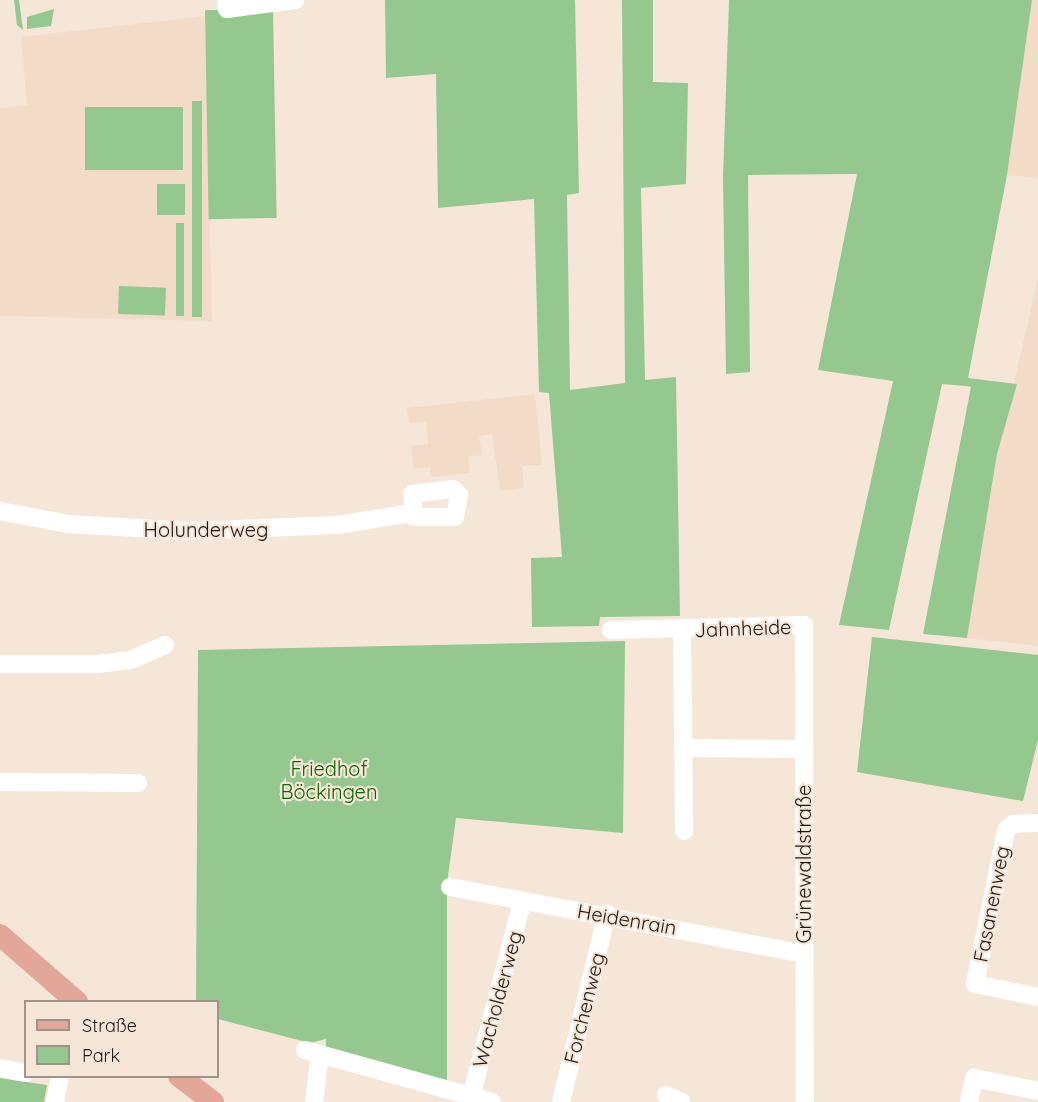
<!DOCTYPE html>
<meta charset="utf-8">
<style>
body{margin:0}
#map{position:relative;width:1038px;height:1102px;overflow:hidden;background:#f6e6d8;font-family:Quicksand,sans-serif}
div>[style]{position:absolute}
.built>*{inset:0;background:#f2dcc8}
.green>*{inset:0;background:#94c88e;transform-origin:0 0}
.minor>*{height:18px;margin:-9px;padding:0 9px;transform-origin:9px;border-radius:9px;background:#fff}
.major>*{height:22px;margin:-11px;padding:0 11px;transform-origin:11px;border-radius:11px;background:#e2a798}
span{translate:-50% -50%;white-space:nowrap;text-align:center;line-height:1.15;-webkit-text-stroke:4.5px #f6e6d8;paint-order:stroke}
.street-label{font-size:20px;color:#1e1813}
.park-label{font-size:20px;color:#0b6603}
.legend{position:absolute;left:24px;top:1000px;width:195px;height:78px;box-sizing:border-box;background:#f6e6d8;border:2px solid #a09489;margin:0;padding:8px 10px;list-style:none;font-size:18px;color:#1e1813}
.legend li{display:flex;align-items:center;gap:12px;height:30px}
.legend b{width:30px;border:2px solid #a09489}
</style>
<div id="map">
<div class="built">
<i style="clip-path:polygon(1032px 0,1038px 0,1038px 178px,1007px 175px)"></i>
<i style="clip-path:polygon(205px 16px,212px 321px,0 316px,0 108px,27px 105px,21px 37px)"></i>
<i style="clip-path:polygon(1038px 280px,1038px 646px,967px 638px,997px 454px)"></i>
<i style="clip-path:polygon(535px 394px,542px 465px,522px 466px,524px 488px,500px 491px,492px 434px,479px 436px,482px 455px,468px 456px,470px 473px,432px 477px,430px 467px,414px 469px,411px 446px,428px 444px,426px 422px,409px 423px,407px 408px)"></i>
</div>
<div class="green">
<i style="clip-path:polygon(14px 0,19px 0,23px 30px,17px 25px)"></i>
<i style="clip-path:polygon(385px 0,575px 0,579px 193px,567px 195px,570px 390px,625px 383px,622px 0,653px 0,653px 82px,688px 83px,686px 184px,641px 188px,645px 380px,676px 377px,680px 616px,600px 617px,599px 626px,532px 627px,531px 558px,562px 557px,549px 393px,539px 392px,534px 199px,438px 208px,436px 74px,386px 78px)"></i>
<i style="clip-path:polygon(729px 0,1032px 0,1007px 175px,968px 378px,1017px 384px,997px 454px,967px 638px,923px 634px,971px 387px,966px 386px,942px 384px,889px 630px,839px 625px,893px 381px,818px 370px,857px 174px,748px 175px,750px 372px,726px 374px,723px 177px)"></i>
<i style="clip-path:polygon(54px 9px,51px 26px,27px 29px,27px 17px)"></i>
<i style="left:273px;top:9px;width:209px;height:68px;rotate:89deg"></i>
<i style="left:192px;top:101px;width:10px;height:216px"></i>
<i style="left:85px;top:107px;width:98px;height:63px"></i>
<i style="left:157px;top:184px;width:28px;height:31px"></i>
<i style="left:176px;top:223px;width:8px;height:93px"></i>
<i style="left:119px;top:286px;width:47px;height:28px;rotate:2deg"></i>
<i style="clip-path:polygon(872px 637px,1038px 655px,1038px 740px,1023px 801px,857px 772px)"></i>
<i style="clip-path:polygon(625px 641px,623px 833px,456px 818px,447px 883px,447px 1082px,326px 1047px,326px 1039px,310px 1043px,218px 1019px,218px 1002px,196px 1002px,198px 650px)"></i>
<i style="clip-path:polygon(0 1078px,47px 1085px,44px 1102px,0 1102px)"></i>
</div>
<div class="minor">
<i style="left:226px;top:0;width:9px;rotate:84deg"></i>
<i style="left:227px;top:9px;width:69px;rotate:-7.5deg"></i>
<i style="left:453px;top:489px;width:8px;rotate:45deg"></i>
<i style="left:459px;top:495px;width:22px;rotate:100deg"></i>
<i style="left:455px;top:517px;width:41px;rotate:180deg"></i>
<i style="left:414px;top:517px;width:23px;rotate:-95deg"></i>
<i style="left:412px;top:494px;width:41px;rotate:-7deg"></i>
<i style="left:0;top:511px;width:69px;rotate:10.8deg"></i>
<i style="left:68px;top:524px;width:122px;rotate:3.3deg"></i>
<i style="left:190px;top:531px;width:147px;rotate:-2.3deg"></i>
<i style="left:337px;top:525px;width:76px;rotate:-9.1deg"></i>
<i style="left:611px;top:630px;width:193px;rotate:-1.5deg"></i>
<i style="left:804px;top:625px;width:477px;rotate:89.9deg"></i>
<i style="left:682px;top:630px;width:201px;rotate:89.4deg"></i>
<i style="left:0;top:664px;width:98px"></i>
<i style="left:98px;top:664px;width:33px;rotate:-7deg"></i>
<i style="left:131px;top:660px;width:37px;rotate:-24deg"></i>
<i style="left:684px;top:748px;width:119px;rotate:0.5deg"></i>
<i style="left:0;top:782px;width:138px;rotate:0.4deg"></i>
<i style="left:1038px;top:823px;width:25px;rotate:178deg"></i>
<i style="left:1013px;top:824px;width:9px;rotate:139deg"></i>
<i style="left:1006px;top:830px;width:157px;rotate:101.4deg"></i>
<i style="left:975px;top:984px;width:64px;rotate:11.7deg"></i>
<i style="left:450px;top:887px;width:359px;rotate:10.7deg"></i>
<i style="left:305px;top:1050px;width:194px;rotate:15.5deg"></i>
<i style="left:0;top:1068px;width:26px;rotate:11deg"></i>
<i style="left:666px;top:1095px;width:17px;rotate:24deg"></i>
<i style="left:471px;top:1097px;width:202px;rotate:-75.3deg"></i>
<i style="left:55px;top:1102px;width:26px;rotate:-79deg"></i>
<i style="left:314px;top:1102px;width:48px;rotate:-82.9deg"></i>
<i style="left:561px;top:1102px;width:194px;rotate:-76.3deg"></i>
<i style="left:969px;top:1102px;width:25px;rotate:-78deg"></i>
<i style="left:974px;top:1078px;width:65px;rotate:11.5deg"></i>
</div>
<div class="major">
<i style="left:0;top:935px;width:102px;rotate:41deg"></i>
<i style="left:179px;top:1076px;width:43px;rotate:37.4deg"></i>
</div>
<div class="street-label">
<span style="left:206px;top:529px">Holunderweg</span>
<span style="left:743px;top:628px;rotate:-2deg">Jahnheide</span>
<span style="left:803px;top:864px;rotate:-90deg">Grünewaldstraße</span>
<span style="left:991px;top:904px;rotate:-79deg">Fasanenweg</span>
<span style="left:627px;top:919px;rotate:10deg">Heidenrain</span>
<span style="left:497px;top:999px;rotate:-75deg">Wacholderweg</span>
<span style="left:584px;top:1008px;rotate:-76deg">Forchenweg</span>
</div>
<div class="park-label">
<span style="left:329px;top:780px">Friedhof<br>Böckingen</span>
</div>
<ul class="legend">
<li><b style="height:8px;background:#e2a798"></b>Straße</li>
<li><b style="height:16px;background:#94c88e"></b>Park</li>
</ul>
</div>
